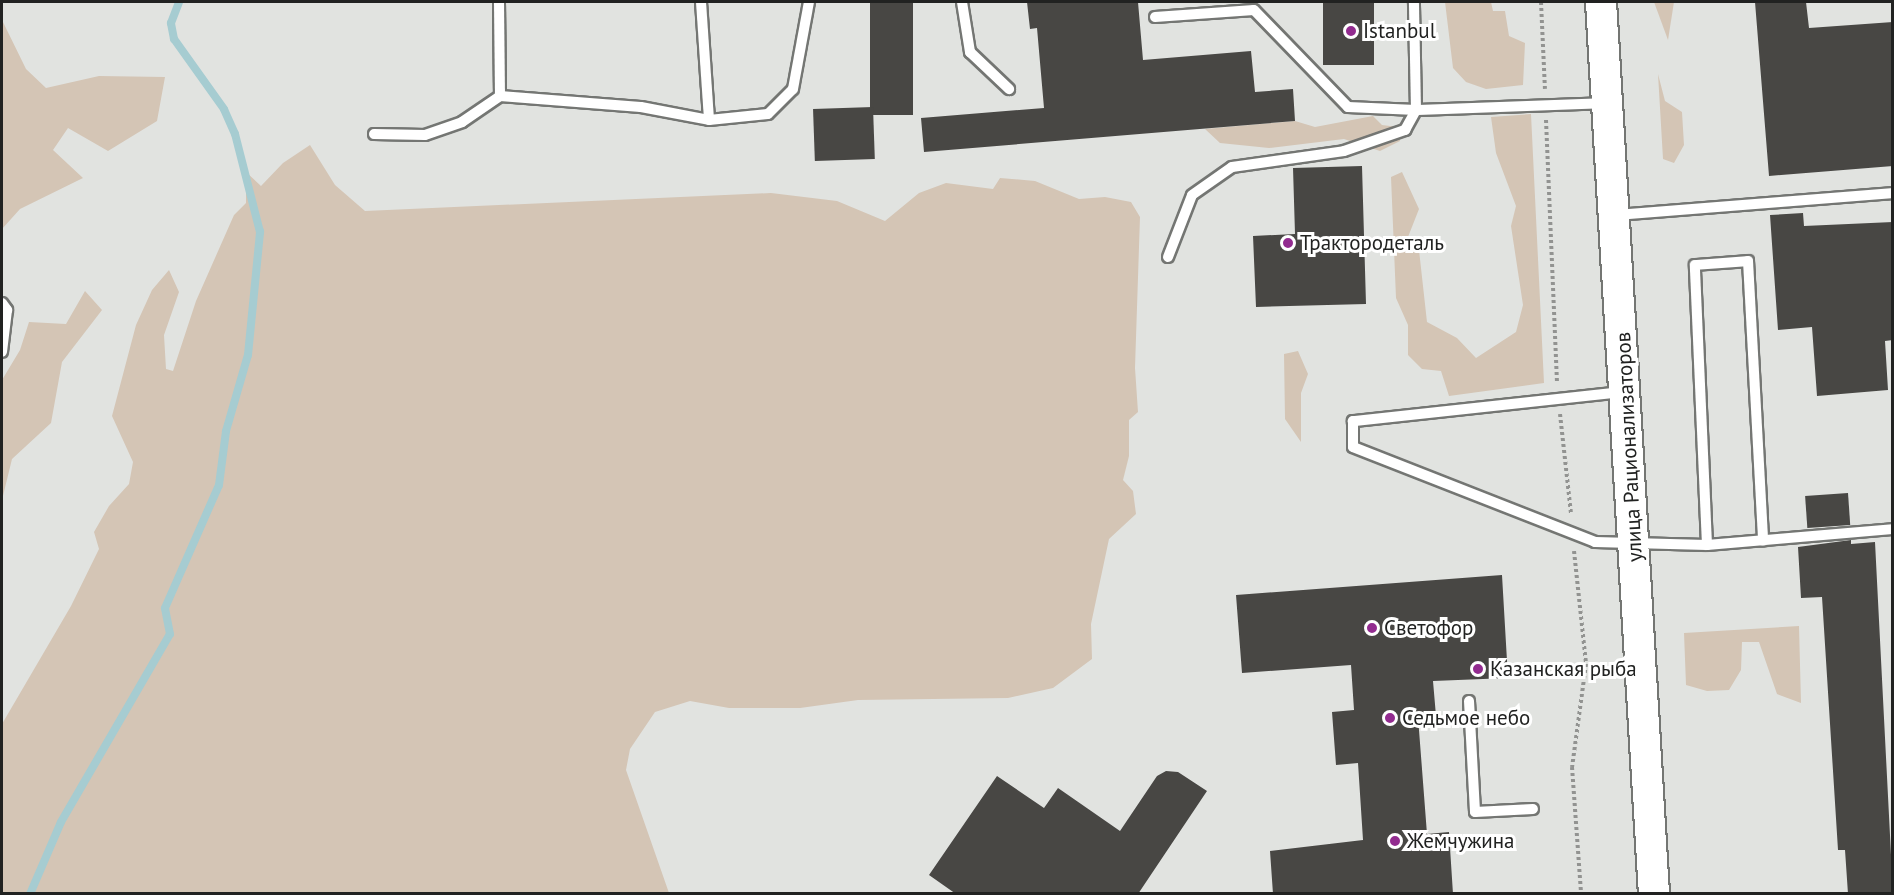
<!DOCTYPE html>
<meta charset="utf-8">
<style>
body{margin:0}
#map{position:relative;width:1894px;height:895px;overflow:hidden;background:#e1e3e0;font-family:"PT Sans",sans-serif}
div>[style]{position:absolute}
.green>*{inset:0;background:#d4c5b5}
.stream>*{height:8px;margin:-4px;padding:0 4px;transform-origin:4px;border-radius:4px;background:#a6ccd1}
.building>*{inset:0;background:#484744;transform-origin:0 0}
.path>*{height:4px;margin-top:-2px;transform-origin:0;background:repeating-linear-gradient(90deg,#929391 0 3px,transparent 0 6px)}
.roads{filter:drop-shadow(2px 0 #747673) drop-shadow(-2px 0 #747673) drop-shadow(0 2px #747673) drop-shadow(0 -2px #747673)}
.lane>*{height:10px;margin:-5px;padding:0 5px;transform-origin:5px;border-radius:5px;background:#fff}
.secondary>*{height:30px;margin:-15px;padding:0 15px;transform-origin:15px;border-radius:15px;background:#fff}
.dots>*{width:16px;height:16px;translate:-50% -50%;box-sizing:border-box;border:3px solid #fff;border-radius:50%}
span{translate:-50% -50%;white-space:nowrap;text-align:center;line-height:1.15;-webkit-text-stroke:6px #fff;paint-order:stroke}
.poi-label{font-size:21px;color:#212221}
.left{translate:0 -50%;text-align:left}
.street-label{font-size:21px;color:#212221}
.frame{position:absolute;inset:0;border:3px solid #212221;pointer-events:none}
</style>
<div id="map">
<div class="green">
<i style="clip-path:polygon(1445px 2px,1491px 2px,1493px 11px,1505px 11px,1509px 36px,1525px 43px,1523px 85px,1486px 89px,1466px 82px,1453px 68px)"></i>
<i style="clip-path:polygon(1654px 2px,1674px 2px,1668px 40px)"></i>
<i style="clip-path:polygon(2px 20px,26px 69px,46px 88px,99px 76px,165px 77px,157px 121px,108px 151px,68px 128px,53px 150px,83px 178px,20px 209px,2px 229px)"></i>
<i style="clip-path:polygon(1658px 74px,1665px 101px,1682px 112px,1684px 145px,1674px 163px,1663px 159px)"></i>
<i style="clip-path:polygon(1531px 114px,1544px 383px,1449px 396px,1441px 371px,1422px 369px,1408px 355px,1408px 325px,1396px 298px,1391px 177px,1402px 172px,1419px 209px,1408px 237px,1419px 250px,1427px 322px,1457px 338px,1476px 358px,1516px 332px,1523px 305px,1511px 226px,1516px 206px,1496px 153px,1491px 117px)"></i>
<i style="clip-path:polygon(1373px 116px,1382px 125px,1398px 127px,1400px 141px,1380px 151px,1344px 139px,1269px 148px,1220px 143px,1205px 129px,1295px 121px,1315px 127px)"></i>
<i style="clip-path:polygon(310px 145px,335px 185px,365px 211px,771px 193px,837px 201px,885px 221px,919px 193px,946px 183px,993px 189px,1000px 178px,1035px 181px,1079px 199px,1105px 197px,1131px 202px,1140px 217px,1135px 368px,1138px 412px,1129px 420px,1129px 456px,1123px 480px,1133px 491px,1136px 514px,1109px 539px,1091px 624px,1092px 659px,1053px 688px,1008px 698px,858px 700px,800px 708px,729px 708px,690px 701px,655px 712px,630px 749px,626px 770px,669px 893px,2px 893px,2px 724px,71px 606px,99px 549px,94px 532px,109px 506px,129px 484px,133px 462px,112px 416px,136px 325px,152px 290px,169px 270px,179px 292px,164px 335px,166px 369px,173px 371px,196px 301px,234px 215px,246px 203px,246px 172px,261px 186px,283px 163px)"></i>
<i style="clip-path:polygon(85px 291px,102px 310px,62px 362px,51px 423px,12px 459px,2px 500px,2px 380px,20px 350px,29px 322px,66px 324px)"></i>
<i style="clip-path:polygon(1298px 351px,1308px 374px,1301px 393px,1301px 442px,1285px 419px,1284px 354px)"></i>
<i style="clip-path:polygon(1799px 626px,1801px 703px,1777px 694px,1759px 642px,1742px 642px,1741px 670px,1729px 690px,1707px 691px,1686px 685px,1684px 633px)"></i>
</div>
<div class="stream">
<i style="left:30px;top:894px;width:78px;rotate:-66.7deg"></i>
<i style="left:61px;top:822px;width:217px;rotate:-59.9deg"></i>
<i style="left:170px;top:634px;width:26px;rotate:-101deg"></i>
<i style="left:165px;top:608px;width:134px;rotate:-66.3deg"></i>
<i style="left:219px;top:485px;width:54px;rotate:-82.6deg"></i>
<i style="left:226px;top:431px;width:79px;rotate:-73.9deg"></i>
<i style="left:248px;top:355px;width:124px;rotate:-84.4deg"></i>
<i style="left:260px;top:232px;width:101px;rotate:-104.3deg"></i>
<i style="left:235px;top:134px;width:27px;rotate:-114deg"></i>
<i style="left:224px;top:109px;width:86px;rotate:-125.5deg"></i>
<i style="left:174px;top:39px;width:16px;rotate:-101deg"></i>
<i style="left:171px;top:23px;width:22px;rotate:-69deg"></i>
</div>
<div class="building">
<i style="left:870px;top:2px;width:43px;height:113px"></i>
<i style="clip-path:polygon(1027px 2px,1138px 2px,1143px 60px,1251px 51px,1255px 92px,1293px 89px,1295px 121px,924px 152px,921px 118px,1044px 108px,1037px 28px,1030px 29px)"></i>
<i style="left:1323px;top:2px;width:51px;height:63px"></i>
<i style="clip-path:polygon(1755px 2px,1806px 2px,1809px 28px,1893px 22px,1893px 166px,1769px 176px)"></i>
<i style="left:873px;top:107px;width:52px;height:60px;rotate:88deg"></i>
<i style="clip-path:polygon(1362px 166px,1366px 304px,1256px 307px,1253px 236px,1295px 234px,1293px 168px)"></i>
<i style="clip-path:polygon(1803px 213px,1804px 226px,1893px 222px,1893px 340px,1885px 341px,1888px 390px,1817px 396px,1812px 327px,1778px 330px,1770px 215px)"></i>
<i style="left:1848px;top:493px;width:32px;height:43px;rotate:86deg"></i>
<i style="clip-path:polygon(1851px 540px,1851px 544px,1875px 542px,1893px 894px,1848px 894px,1845px 850px,1838px 850px,1822px 597px,1801px 598px,1798px 547px)"></i>
<i style="clip-path:polygon(1502px 575px,1508px 678px,1433px 681px,1436px 716px,1418px 717px,1427px 834px,1449px 832px,1453px 894px,1273px 894px,1270px 851px,1363px 840px,1358px 763px,1336px 765px,1332px 712px,1354px 710px,1351px 665px,1242px 673px,1236px 595px)"></i>
<i style="clip-path:polygon(1166px 771px,1178px 772px,1207px 791px,1138px 894px,956px 894px,929px 875px,997px 776px,1044px 808px,1058px 788px,1120px 831px,1157px 776px)"></i>
</div>
<div class="path">
<i style="left:1541px;top:2px;width:87px;rotate:87.4deg"></i>
<i style="left:1546px;top:120px;width:263px;rotate:87.6deg"></i>
<i style="left:1560px;top:414px;width:101px;rotate:83.7deg"></i>
<i style="left:1574px;top:551px;width:114px;rotate:83.9deg"></i>
<i style="left:1586px;top:664px;width:104px;rotate:97.7deg"></i>
<i style="left:1572px;top:767px;width:127px;rotate:85.9deg"></i>
</div>
<div class="roads">
<div class="lane">
<i style="left:499px;top:2px;width:94px;rotate:89.4deg"></i>
<i style="left:500px;top:96px;width:141px;rotate:4.5deg"></i>
<i style="left:641px;top:107px;width:69px;rotate:10.8deg"></i>
<i style="left:709px;top:120px;width:59px;rotate:-5.8deg"></i>
<i style="left:768px;top:114px;width:35px;rotate:-45deg"></i>
<i style="left:793px;top:89px;width:88px;rotate:-79.6deg"></i>
<i style="left:701px;top:2px;width:118px;rotate:86.1deg"></i>
<i style="left:962px;top:2px;width:51px;rotate:80.9deg"></i>
<i style="left:970px;top:52px;width:54px;rotate:43.5deg"></i>
<i style="left:1155px;top:17px;width:99px;rotate:-4deg"></i>
<i style="left:1254px;top:10px;width:135px;rotate:45.9deg"></i>
<i style="left:1348px;top:107px;width:68px;rotate:2.5deg"></i>
<i style="left:1416px;top:110px;width:188px;rotate:-2.1deg"></i>
<i style="left:374px;top:134px;width:51px;rotate:1.1deg"></i>
<i style="left:425px;top:135px;width:39px;rotate:-19deg"></i>
<i style="left:462px;top:122px;width:46px;rotate:-34.4deg"></i>
<i style="left:1615px;top:215px;width:278px;rotate:-4.5deg"></i>
<i style="left:1168px;top:257px;width:66px;rotate:-68.8deg"></i>
<i style="left:1192px;top:195px;width:49px;rotate:-35deg"></i>
<i style="left:1232px;top:167px;width:113px;rotate:-8.1deg"></i>
<i style="left:1344px;top:151px;width:65px;rotate:-19deg"></i>
<i style="left:1405px;top:130px;width:23px;rotate:-61deg"></i>
<i style="left:1416px;top:110px;width:108px;rotate:-91.1deg"></i>
<i style="left:2px;top:303px;width:9px;rotate:54deg"></i>
<i style="left:7px;top:310px;width:42px;rotate:96.8deg"></i>
<i style="left:1622px;top:392px;width:271px;rotate:173.8deg"></i>
<i style="left:1353px;top:421px;width:26px;rotate:90deg"></i>
<i style="left:1353px;top:447px;width:260px;rotate:21.4deg"></i>
<i style="left:1595px;top:542px;width:112px;rotate:1.5deg"></i>
<i style="left:1707px;top:545px;width:186px;rotate:-4.9deg"></i>
<i style="left:1707px;top:545px;width:280px;rotate:-92.5deg"></i>
<i style="left:1695px;top:265px;width:53px;rotate:-4.3deg"></i>
<i style="left:1748px;top:261px;width:280px;rotate:86.9deg"></i>
<i style="left:1469px;top:701px;width:111px;rotate:86.9deg"></i>
<i style="left:1475px;top:812px;width:58px;rotate:-3deg"></i>
</div>
<div class="secondary">
<i style="left:1601px;top:2px;width:894px;rotate:86.6deg"></i>
</div>
</div>
<div class="dots">
<i style="left:1351px;top:31px;background:#922b8f"></i>
<i style="left:1288px;top:243px;background:#922b8f"></i>
<i style="left:1372px;top:628px;background:#922b8f"></i>
<i style="left:1478px;top:669px;background:#922b8f"></i>
<i style="left:1390px;top:718px;background:#922b8f"></i>
<i style="left:1395px;top:841px;background:#922b8f"></i>
</div>
<div class="poi-label">
<span class="left" style="left:1363px;top:31px">Istanbul</span>
<span class="left" style="left:1300px;top:243px">Трактородеталь</span>
<span class="left" style="left:1384px;top:628px">Светофор</span>
<span class="left" style="left:1490px;top:669px">Казанская рыба</span>
<span class="left" style="left:1402px;top:718px">Седьмое небо</span>
<span class="left" style="left:1407px;top:841px">Жемчужина</span>
</div>
<div class="street-label">
<span style="left:1629px;top:447px;rotate:-93deg">улица Рационализаторов</span>
</div>
<div class="frame"></div>
</div>
